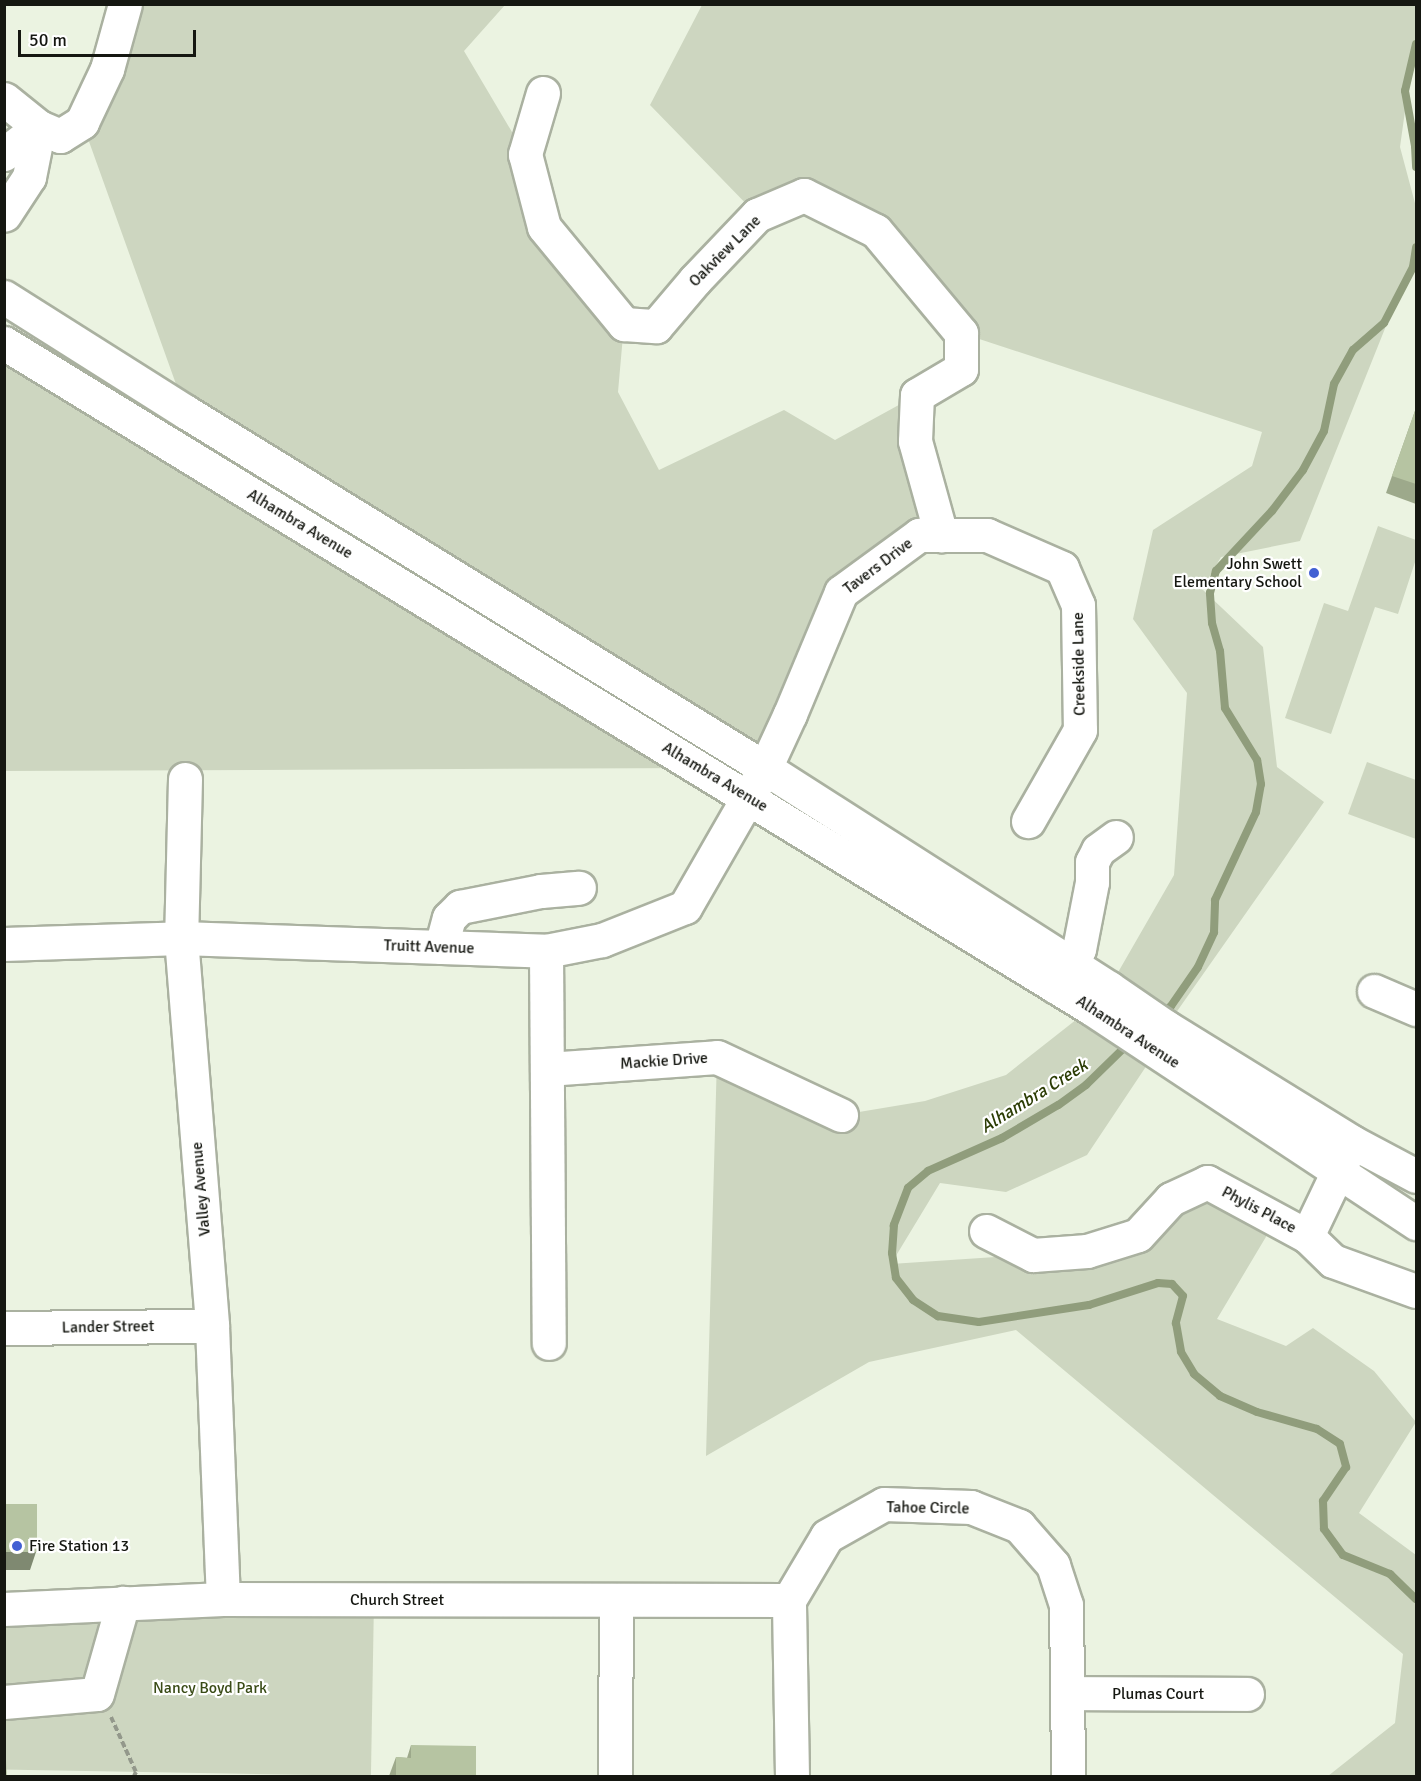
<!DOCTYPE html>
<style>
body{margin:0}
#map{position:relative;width:1421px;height:1781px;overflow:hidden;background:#ebf3e1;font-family:Signika,sans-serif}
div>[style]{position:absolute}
.green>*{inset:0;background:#cdd6c0;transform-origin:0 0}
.stream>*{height:8px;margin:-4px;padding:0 4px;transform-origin:4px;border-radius:4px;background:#909d7c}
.path>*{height:4px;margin-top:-2px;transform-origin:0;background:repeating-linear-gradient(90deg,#93988b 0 6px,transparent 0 9px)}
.roads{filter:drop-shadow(2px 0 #aab1a0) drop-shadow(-2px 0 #aab1a0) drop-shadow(0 2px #aab1a0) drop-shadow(0 -2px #aab1a0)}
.minor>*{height:33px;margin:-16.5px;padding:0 16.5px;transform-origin:16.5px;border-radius:16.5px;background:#fff}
.major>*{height:33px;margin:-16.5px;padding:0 16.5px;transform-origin:16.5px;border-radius:16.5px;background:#fff}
.wall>*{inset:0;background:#9da98b}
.shaded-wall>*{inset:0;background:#7f8971}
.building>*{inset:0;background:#b6c4a2;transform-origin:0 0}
.dots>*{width:16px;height:16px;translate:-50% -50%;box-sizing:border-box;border:3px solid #fff;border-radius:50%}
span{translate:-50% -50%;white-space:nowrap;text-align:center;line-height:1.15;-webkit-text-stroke:4.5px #fff;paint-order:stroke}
.street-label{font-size:16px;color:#151711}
.poi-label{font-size:16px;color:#151711}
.right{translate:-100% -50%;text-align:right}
.left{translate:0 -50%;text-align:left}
.park-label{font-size:16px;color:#394b16}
.water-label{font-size:18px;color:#2b3c04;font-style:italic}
.frame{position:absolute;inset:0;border:6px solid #151711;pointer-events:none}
.scale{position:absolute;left:18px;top:30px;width:178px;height:27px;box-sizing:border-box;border:3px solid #151711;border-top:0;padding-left:8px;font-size:18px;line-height:21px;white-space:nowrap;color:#151711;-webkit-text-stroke:4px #fff;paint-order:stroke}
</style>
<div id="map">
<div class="green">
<i style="clip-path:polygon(125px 5px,505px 5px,464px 51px,525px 154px,545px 227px,624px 324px,618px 392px,659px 470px,784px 410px,835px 440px,917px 395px,941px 535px,841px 592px,765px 768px,186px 412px,82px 122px)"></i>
<i style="clip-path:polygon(702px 5px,1416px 5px,1416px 65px,1410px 75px,1400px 147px,1416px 207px,1416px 251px,1300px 541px,1221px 557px,1202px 589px,1263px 647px,1277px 767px,1324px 802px,1166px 1027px,1109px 988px,1174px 875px,1187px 693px,1133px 619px,1153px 530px,1252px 466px,1262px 432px,961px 333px,876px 231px,804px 195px,757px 215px,650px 105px)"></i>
<i style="clip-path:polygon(4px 343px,700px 768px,5px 771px)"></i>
<i style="clip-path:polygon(1378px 526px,1416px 540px,1416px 559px,1398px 614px,1375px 607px,1331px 734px,1285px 718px,1324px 603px,1348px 611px)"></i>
<i style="clip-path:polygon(1367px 762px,1416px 780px,1416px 839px,1348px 814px)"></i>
<i style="clip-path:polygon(1091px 1008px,1157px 1050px,1087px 1155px,1006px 1192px,940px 1183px,891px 1264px,1087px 1251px,1207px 1182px,1276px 1220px,1217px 1319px,1286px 1346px,1313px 1328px,1374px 1371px,1416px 1422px,1359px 1513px,1416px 1555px,1416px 1776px,1328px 1776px,1395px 1723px,1403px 1654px,1016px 1330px,869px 1362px,706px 1456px,717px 1057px,841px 1115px,925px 1101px,1006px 1075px)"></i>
<i style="left:374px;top:1600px;width:176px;height:370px;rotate:91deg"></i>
</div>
<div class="stream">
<i style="left:1416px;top:44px;width:48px;rotate:103.2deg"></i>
<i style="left:1405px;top:91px;width:56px;rotate:79.7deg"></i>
<i style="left:1415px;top:146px;width:21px;rotate:87deg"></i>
<i style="left:1160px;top:1015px;width:14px;rotate:-39deg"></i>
<i style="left:1171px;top:1006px;width:47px;rotate:-55.3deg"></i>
<i style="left:1198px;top:967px;width:38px;rotate:-65deg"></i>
<i style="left:1214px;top:932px;width:32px;rotate:-88deg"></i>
<i style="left:1215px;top:900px;width:97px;rotate:-65deg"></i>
<i style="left:1256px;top:812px;width:28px;rotate:-80deg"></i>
<i style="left:1261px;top:784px;width:24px;rotate:-99deg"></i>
<i style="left:1257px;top:760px;width:61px;rotate:-121.6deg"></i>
<i style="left:1225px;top:708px;width:57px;rotate:-95deg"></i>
<i style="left:1220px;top:651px;width:29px;rotate:-106deg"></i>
<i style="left:1212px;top:623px;width:30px;rotate:-94deg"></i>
<i style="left:1210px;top:593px;width:23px;rotate:-75deg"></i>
<i style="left:1216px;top:571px;width:82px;rotate:-47deg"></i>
<i style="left:1272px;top:511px;width:51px;rotate:-52.9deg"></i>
<i style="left:1303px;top:470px;width:44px;rotate:-61.7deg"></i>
<i style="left:1324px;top:431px;width:48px;rotate:-78deg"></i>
<i style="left:1334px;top:384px;width:39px;rotate:-61deg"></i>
<i style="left:1353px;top:350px;width:41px;rotate:-41.1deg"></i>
<i style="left:1384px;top:323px;width:63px;rotate:-62.6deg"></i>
<i style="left:1413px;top:267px;width:20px;rotate:-81deg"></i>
<i style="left:1129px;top:1043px;width:60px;rotate:135.7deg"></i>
<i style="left:1086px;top:1085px;width:34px;rotate:144deg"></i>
<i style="left:1058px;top:1105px;width:65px;rotate:149.5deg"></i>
<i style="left:1002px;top:1138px;width:81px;rotate:156deg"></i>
<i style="left:928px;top:1171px;width:26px;rotate:140deg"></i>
<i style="left:908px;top:1188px;width:40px;rotate:111deg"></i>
<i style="left:894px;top:1225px;width:28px;rotate:94deg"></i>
<i style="left:892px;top:1253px;width:25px;rotate:81deg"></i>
<i style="left:896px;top:1278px;width:28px;rotate:52deg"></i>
<i style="left:913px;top:1300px;width:30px;rotate:33deg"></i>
<i style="left:938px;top:1316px;width:41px;rotate:8.3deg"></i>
<i style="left:979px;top:1322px;width:111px;rotate:-8.8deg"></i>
<i style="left:1089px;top:1305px;width:72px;rotate:-17.7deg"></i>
<i style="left:1158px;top:1283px;width:14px;rotate:4deg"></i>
<i style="left:1172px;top:1284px;width:16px;rotate:47deg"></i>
<i style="left:1183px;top:1296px;width:28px;rotate:105deg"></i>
<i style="left:1176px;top:1323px;width:29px;rotate:80deg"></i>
<i style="left:1181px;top:1352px;width:26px;rotate:59deg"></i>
<i style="left:1194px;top:1374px;width:34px;rotate:40deg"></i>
<i style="left:1220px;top:1396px;width:40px;rotate:23.4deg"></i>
<i style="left:1257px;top:1412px;width:62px;rotate:15.8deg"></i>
<i style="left:1317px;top:1429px;width:27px;rotate:33deg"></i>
<i style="left:1340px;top:1444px;width:24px;rotate:75deg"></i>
<i style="left:1346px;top:1467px;width:41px;rotate:124.1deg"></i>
<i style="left:1323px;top:1501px;width:28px;rotate:88deg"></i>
<i style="left:1324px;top:1529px;width:32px;rotate:54deg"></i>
<i style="left:1343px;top:1555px;width:51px;rotate:22deg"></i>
<i style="left:1390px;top:1574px;width:36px;rotate:44deg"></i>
</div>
<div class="path">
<i style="left:111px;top:1717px;width:60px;rotate:65.6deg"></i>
<i style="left:136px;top:1772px;width:4px;rotate:117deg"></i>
</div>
<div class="roads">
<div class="minor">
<i style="left:543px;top:93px;width:64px;rotate:106.4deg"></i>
<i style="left:525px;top:154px;width:75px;rotate:75.4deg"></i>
<i style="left:544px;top:227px;width:126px;rotate:50.5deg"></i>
<i style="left:624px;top:324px;width:32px;rotate:4deg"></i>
<i style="left:656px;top:326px;width:60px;rotate:-49.7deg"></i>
<i style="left:695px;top:280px;width:90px;rotate:-46.4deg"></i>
<i style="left:757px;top:215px;width:51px;rotate:-23.1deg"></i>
<i style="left:804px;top:195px;width:80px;rotate:26.6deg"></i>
<i style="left:876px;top:231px;width:133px;rotate:50.2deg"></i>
<i style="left:961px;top:333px;width:36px;rotate:90deg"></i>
<i style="left:961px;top:369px;width:51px;rotate:149.4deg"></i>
<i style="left:917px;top:395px;width:46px;rotate:92.5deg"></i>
<i style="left:915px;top:441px;width:98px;rotate:74.5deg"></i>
<i style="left:4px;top:99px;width:45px;rotate:38.7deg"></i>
<i style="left:39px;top:127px;width:23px;rotate:23deg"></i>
<i style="left:60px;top:136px;width:26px;rotate:-32deg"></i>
<i style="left:82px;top:122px;width:59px;rotate:-64.7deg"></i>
<i style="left:107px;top:69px;width:67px;rotate:-74.5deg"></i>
<i style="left:4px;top:154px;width:44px;rotate:-37.6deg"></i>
<i style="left:39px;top:127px;width:51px;rotate:101.3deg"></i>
<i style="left:29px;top:177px;width:45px;rotate:123.3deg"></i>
<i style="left:185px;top:779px;width:159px;rotate:91.4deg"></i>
<i style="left:181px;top:938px;width:389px;rotate:85.4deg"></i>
<i style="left:212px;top:1326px;width:273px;rotate:87.7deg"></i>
<i style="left:4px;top:944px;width:177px;rotate:-1.9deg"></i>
<i style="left:181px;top:938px;width:365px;rotate:2deg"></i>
<i style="left:546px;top:951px;width:57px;rotate:-11.1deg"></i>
<i style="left:602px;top:940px;width:89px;rotate:-21.7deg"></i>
<i style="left:685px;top:907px;width:160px;rotate:-60.1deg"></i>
<i style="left:765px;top:768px;width:60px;rotate:-65.2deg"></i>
<i style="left:790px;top:714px;width:132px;rotate:-67.3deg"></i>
<i style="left:841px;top:592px;width:97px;rotate:-36.2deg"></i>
<i style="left:919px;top:535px;width:68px"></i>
<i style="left:987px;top:535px;width:82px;rotate:23.7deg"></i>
<i style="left:1062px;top:568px;width:40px;rotate:66.6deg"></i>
<i style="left:1078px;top:605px;width:125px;rotate:89.1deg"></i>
<i style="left:1080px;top:730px;width:105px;rotate:119.7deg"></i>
<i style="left:441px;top:947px;width:30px;rotate:-75deg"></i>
<i style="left:449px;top:918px;width:16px;rotate:-45deg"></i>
<i style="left:460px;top:907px;width:83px;rotate:-11.2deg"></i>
<i style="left:541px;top:891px;width:38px;rotate:-5deg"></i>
<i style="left:546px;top:951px;width:392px;rotate:89.6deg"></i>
<i style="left:1056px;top:987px;width:44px;rotate:-58.8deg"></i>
<i style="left:1079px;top:949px;width:68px;rotate:-79deg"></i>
<i style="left:1092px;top:882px;width:20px;rotate:-90deg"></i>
<i style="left:1092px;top:862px;width:13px;rotate:-63deg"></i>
<i style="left:1098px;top:850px;width:22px;rotate:-36deg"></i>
<i style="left:1374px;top:991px;width:46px;rotate:23.2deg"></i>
<i style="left:547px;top:1069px;width:170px;rotate:-4deg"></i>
<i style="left:717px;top:1057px;width:137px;rotate:25.1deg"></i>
<i style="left:1350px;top:1146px;width:100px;rotate:115.5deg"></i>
<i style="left:1307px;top:1236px;width:36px;rotate:44deg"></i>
<i style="left:1333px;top:1261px;width:88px;rotate:19.9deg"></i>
<i style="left:986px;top:1231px;width:53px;rotate:27.1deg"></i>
<i style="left:1033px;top:1255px;width:54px;rotate:-4.2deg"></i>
<i style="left:1087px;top:1251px;width:53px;rotate:-17.4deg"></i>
<i style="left:1138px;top:1235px;width:49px;rotate:-47.5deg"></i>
<i style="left:1171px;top:1199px;width:40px;rotate:-25deg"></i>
<i style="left:1207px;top:1182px;width:114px;rotate:28.4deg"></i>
<i style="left:4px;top:1328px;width:208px;rotate:-0.6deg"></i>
<i style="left:4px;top:1609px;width:219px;rotate:-2.6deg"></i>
<i style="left:223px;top:1599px;width:566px;rotate:0.1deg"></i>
<i style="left:1068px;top:1693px;width:179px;rotate:0.3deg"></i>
<i style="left:4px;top:1702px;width:93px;rotate:-4.9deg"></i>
<i style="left:97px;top:1694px;width:95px;rotate:-74.1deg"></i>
<i style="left:615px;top:1776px;width:176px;rotate:-89.7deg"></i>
<i style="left:792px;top:1776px;width:176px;rotate:-91deg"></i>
<i style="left:789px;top:1600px;width:74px;rotate:-59.3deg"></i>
<i style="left:827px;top:1536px;width:65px;rotate:-29.3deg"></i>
<i style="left:884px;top:1504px;width:87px;rotate:2deg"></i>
<i style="left:971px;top:1507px;width:52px;rotate:21.6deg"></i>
<i style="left:1019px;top:1526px;width:52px;rotate:48.9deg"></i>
<i style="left:1053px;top:1565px;width:42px;rotate:72deg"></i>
<i style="left:1066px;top:1605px;width:171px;rotate:89.3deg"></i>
</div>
<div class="major">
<i style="left:4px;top:297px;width:215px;rotate:32.3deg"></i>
<i style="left:186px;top:412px;width:680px;rotate:31.59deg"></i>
<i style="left:765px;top:768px;width:408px;rotate:32.6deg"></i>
<i style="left:1109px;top:988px;width:69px;rotate:34.4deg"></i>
<i style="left:1166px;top:1027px;width:219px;rotate:31.7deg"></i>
<i style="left:1352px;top:1142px;width:72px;rotate:28deg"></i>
<i style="left:4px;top:343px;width:1274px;rotate:31.46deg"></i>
<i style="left:1091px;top:1008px;width:390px;rotate:33.5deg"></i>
</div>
</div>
<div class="wall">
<i style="clip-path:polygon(1416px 408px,1416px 504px,1386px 493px)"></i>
<i style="clip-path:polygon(411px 1745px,476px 1776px,389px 1776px,396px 1757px,407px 1758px)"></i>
</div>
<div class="shaded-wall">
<i style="clip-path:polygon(4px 1552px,36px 1552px,30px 1570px,4px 1570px)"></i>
</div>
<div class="building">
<i style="clip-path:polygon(1416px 408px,1416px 484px,1392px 476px)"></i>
<i style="left:4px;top:1504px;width:33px;height:48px"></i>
<i style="clip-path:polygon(4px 1744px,5px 1744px,7px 1776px,4px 1776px)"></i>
<i style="clip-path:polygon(411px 1745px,476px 1746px,476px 1776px,396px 1776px,396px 1757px,411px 1758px)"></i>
</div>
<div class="dots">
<i style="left:1314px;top:573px;background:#4260d3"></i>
<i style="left:17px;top:1546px;background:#4260d3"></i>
</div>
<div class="street-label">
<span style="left:725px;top:251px;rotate:-45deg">Oakview Lane</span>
<span style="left:300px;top:524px;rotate:31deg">Alhambra Avenue</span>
<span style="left:878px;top:566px;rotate:-37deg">Tavers Drive</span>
<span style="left:1079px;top:664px;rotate:-91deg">Creekside Lane</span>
<span style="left:715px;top:777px;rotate:31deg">Alhambra Avenue</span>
<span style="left:429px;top:947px;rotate:2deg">Truitt Avenue</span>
<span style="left:1128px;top:1032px;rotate:33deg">Alhambra Avenue</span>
<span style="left:664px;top:1061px;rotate:-4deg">Mackie Drive</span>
<span style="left:201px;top:1189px;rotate:-95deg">Valley Avenue</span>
<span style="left:1259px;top:1210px;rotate:28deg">Phylis Place</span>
<span style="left:108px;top:1327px;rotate:-1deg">Lander Street</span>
<span style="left:928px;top:1508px;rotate:1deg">Tahoe Circle</span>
<span style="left:397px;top:1600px">Church Street</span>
<span style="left:1158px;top:1694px">Plumas Court</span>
</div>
<div class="poi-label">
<span class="right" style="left:1302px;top:573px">John Swett<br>Elementary School</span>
<span class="left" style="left:29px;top:1546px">Fire Station 13</span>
</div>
<div class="park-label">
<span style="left:210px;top:1688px">Nancy Boyd Park</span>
</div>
<div class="water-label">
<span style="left:1034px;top:1096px;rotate:-32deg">Alhambra Creek</span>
</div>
<div class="frame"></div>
<div class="scale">50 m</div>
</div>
